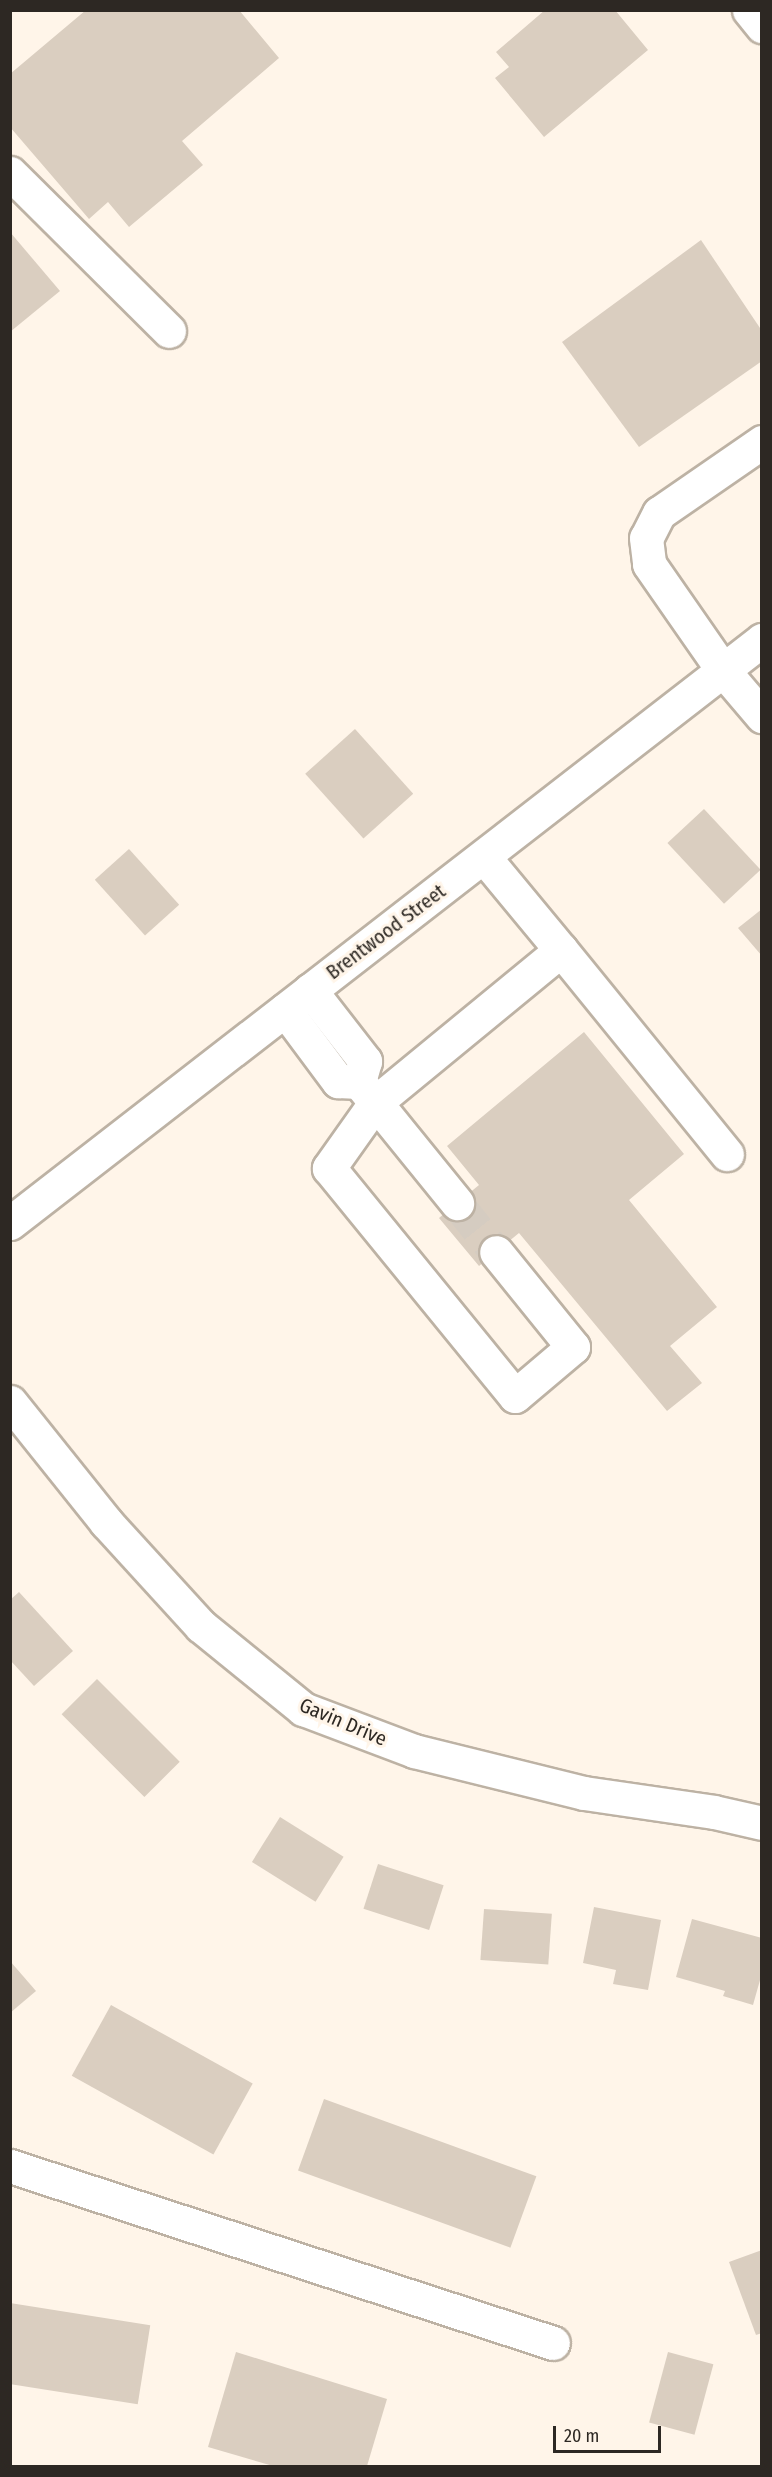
<!DOCTYPE html>
<style>
body{margin:0}
#map{position:relative;width:772px;height:2477px;overflow:hidden;background:#fff5e9;font-family:"Fira Sans Condensed",sans-serif}
div>[style]{position:absolute}
.building>*{inset:0;background:#dacec0;transform-origin:0 0}
.minor-tunnel>*{height:33px;margin-top:-16.5px;transform-origin:0;background:repeating-linear-gradient(90deg,#d5ccc1 0 33px,transparent 0 49px)}
.roads{filter:drop-shadow(2px 0 #bdb2a4) drop-shadow(-2px 0 #bdb2a4) drop-shadow(0 2px #bdb2a4) drop-shadow(0 -2px #bdb2a4)}
.minor>*{height:33px;margin:-16.5px;padding:0 16.5px;transform-origin:16.5px;border-radius:16.5px;background:#fff}
.major>*{height:33px;margin:-16.5px;padding:0 16.5px;transform-origin:16.5px;border-radius:16.5px;background:#fff}
span{translate:-50% -50%;white-space:nowrap;text-align:center;line-height:1.15;-webkit-text-stroke:6px #fff5e9;paint-order:stroke}
.street-label{font-size:20px;color:#2d2823}
.frame{position:absolute;inset:0;border:12px solid #2d2823;pointer-events:none}
.scale{position:absolute;left:553px;top:2426px;width:108px;height:27px;box-sizing:border-box;border:3px solid #2d2823;border-top:0;padding-left:8px;font-size:18px;line-height:21px;white-space:nowrap;color:#2d2823;-webkit-text-stroke:4px #fff5e9;paint-order:stroke}
</style>
<div id="map">
<div class="building">
<i style="clip-path:polygon(86px 10px,239px 10px,279px 58px,182px 141px,203px 165px,129px 227px,108px 202px,89px 219px,10px 127px,10px 74px)"></i>
<i style="clip-path:polygon(545px 10px,615px 10px,648px 50px,544px 137px,495px 78px,509px 67px,496px 52px)"></i>
<i style="clip-path:polygon(10px 232px,60px 291px,10px 332px)"></i>
<i style="clip-path:polygon(701px 240px,762px 331px,762px 361px,639px 447px,562px 342px)"></i>
<i style="left:355px;top:729px;width:87px;height:67px;rotate:48deg"></i>
<i style="left:704px;top:809px;width:83px;height:50px;rotate:47deg"></i>
<i style="left:129px;top:849px;width:75px;height:46px;rotate:48deg"></i>
<i style="clip-path:polygon(762px 909px,762px 956px,738px 928px)"></i>
<i style="clip-path:polygon(584px 1032px,684px 1154px,629px 1200px,717px 1307px,670px 1346px,702px 1383px,667px 1411px,519px 1233px,479px 1266px,439px 1218px,479px 1185px,447px 1146px)"></i>
<i style="clip-path:polygon(19px 1592px,73px 1651px,34px 1686px,10px 1660px,10px 1600px)"></i>
<i style="left:97px;top:1679px;width:117px;height:50px;rotate:45deg"></i>
<i style="left:280px;top:1817px;width:75px;height:53px;rotate:32deg"></i>
<i style="left:378px;top:1864px;width:69px;height:47px;rotate:18deg"></i>
<i style="clip-path:polygon(594px 1907px,661px 1920px,648px 1990px,613px 1984px,616px 1970px,583px 1963px)"></i>
<i style="left:484px;top:1909px;width:68px;height:51px;rotate:4deg"></i>
<i style="clip-path:polygon(692px 1919px,762px 1938px,762px 1973px,753px 2005px,723px 1996px,725px 1991px,676px 1977px)"></i>
<i style="clip-path:polygon(10px 1961px,36px 1991px,10px 2013px)"></i>
<i style="left:111px;top:2005px;width:162px;height:81px;rotate:29deg"></i>
<i style="left:324px;top:2099px;width:226px;height:76px;rotate:20deg"></i>
<i style="clip-path:polygon(762px 2250px,762px 2333px,756px 2335px,729px 2262px)"></i>
<i style="left:10px;top:2303px;width:142px;height:80px;rotate:9deg"></i>
<i style="clip-path:polygon(236px 2352px,387px 2399px,367px 2466px,273px 2466px,208px 2447px)"></i>
<i style="left:668px;top:2352px;width:47px;height:73px;rotate:15deg"></i>
</div>
<div class="minor-tunnel">
<i style="left:457px;top:1203px;width:63px;rotate:51.5deg"></i>
</div>
<div class="roads">
<div class="minor">
<i style="left:749px;top:10px;width:21px;rotate:51deg"></i>
<i style="left:10px;top:173px;width:224px;rotate:44.8deg"></i>
<i style="left:762px;top:442px;width:125px;rotate:145.4deg"></i>
<i style="left:659px;top:513px;width:28px;rotate:117deg"></i>
<i style="left:646px;top:538px;width:26px;rotate:83deg"></i>
<i style="left:649px;top:564px;width:128px;rotate:55.2deg"></i>
<i style="left:722px;top:669px;width:62px;rotate:49.6deg"></i>
<i style="left:484px;top:857px;width:121px;rotate:50.4deg"></i>
<i style="left:561px;top:950px;width:241px;rotate:140.6deg"></i>
<i style="left:375px;top:1103px;width:80px;rotate:125.3deg"></i>
<i style="left:329px;top:1168px;width:294px;rotate:50.8deg"></i>
<i style="left:515px;top:1396px;width:76px;rotate:-40.2deg"></i>
<i style="left:573px;top:1347px;width:122px;rotate:-129deg"></i>
<i style="left:561px;top:950px;width:263px;rotate:50.9deg"></i>
<i style="left:310px;top:990px;width:90px;rotate:52.2deg"></i>
<i style="left:365px;top:1061px;width:22px;rotate:106deg"></i>
<i style="left:285px;top:1010px;width:89px;rotate:53.3deg"></i>
<i style="left:338px;top:1081px;width:21px;rotate:3deg"></i>
<i style="left:359px;top:1082px;width:156px;rotate:51deg"></i>
<i style="left:10px;top:1402px;width:154px;rotate:51.3deg"></i>
<i style="left:106px;top:1522px;width:141px;rotate:47.6deg"></i>
<i style="left:201px;top:1626px;width:132px;rotate:39.1deg"></i>
<i style="left:303px;top:1709px;width:119px;rotate:20.7deg"></i>
<i style="left:414px;top:1751px;width:175px;rotate:13.9deg"></i>
<i style="left:584px;top:1793px;width:131px;rotate:8.3deg"></i>
<i style="left:714px;top:1812px;width:49px;rotate:12.9deg"></i>
<i style="left:10px;top:2166px;width:571px;rotate:18.05deg"></i>
</div>
<div class="major">
<i style="left:10px;top:1223px;width:952px;rotate:-37.79deg"></i>
</div>
</div>
<div class="street-label">
<span style="left:386px;top:932px;rotate:-37deg">Brentwood Street</span>
<span style="left:343px;top:1722px;rotate:23deg">Gavin Drive</span>
</div>
<div class="frame"></div>
<div class="scale">20 m</div>
</div>
